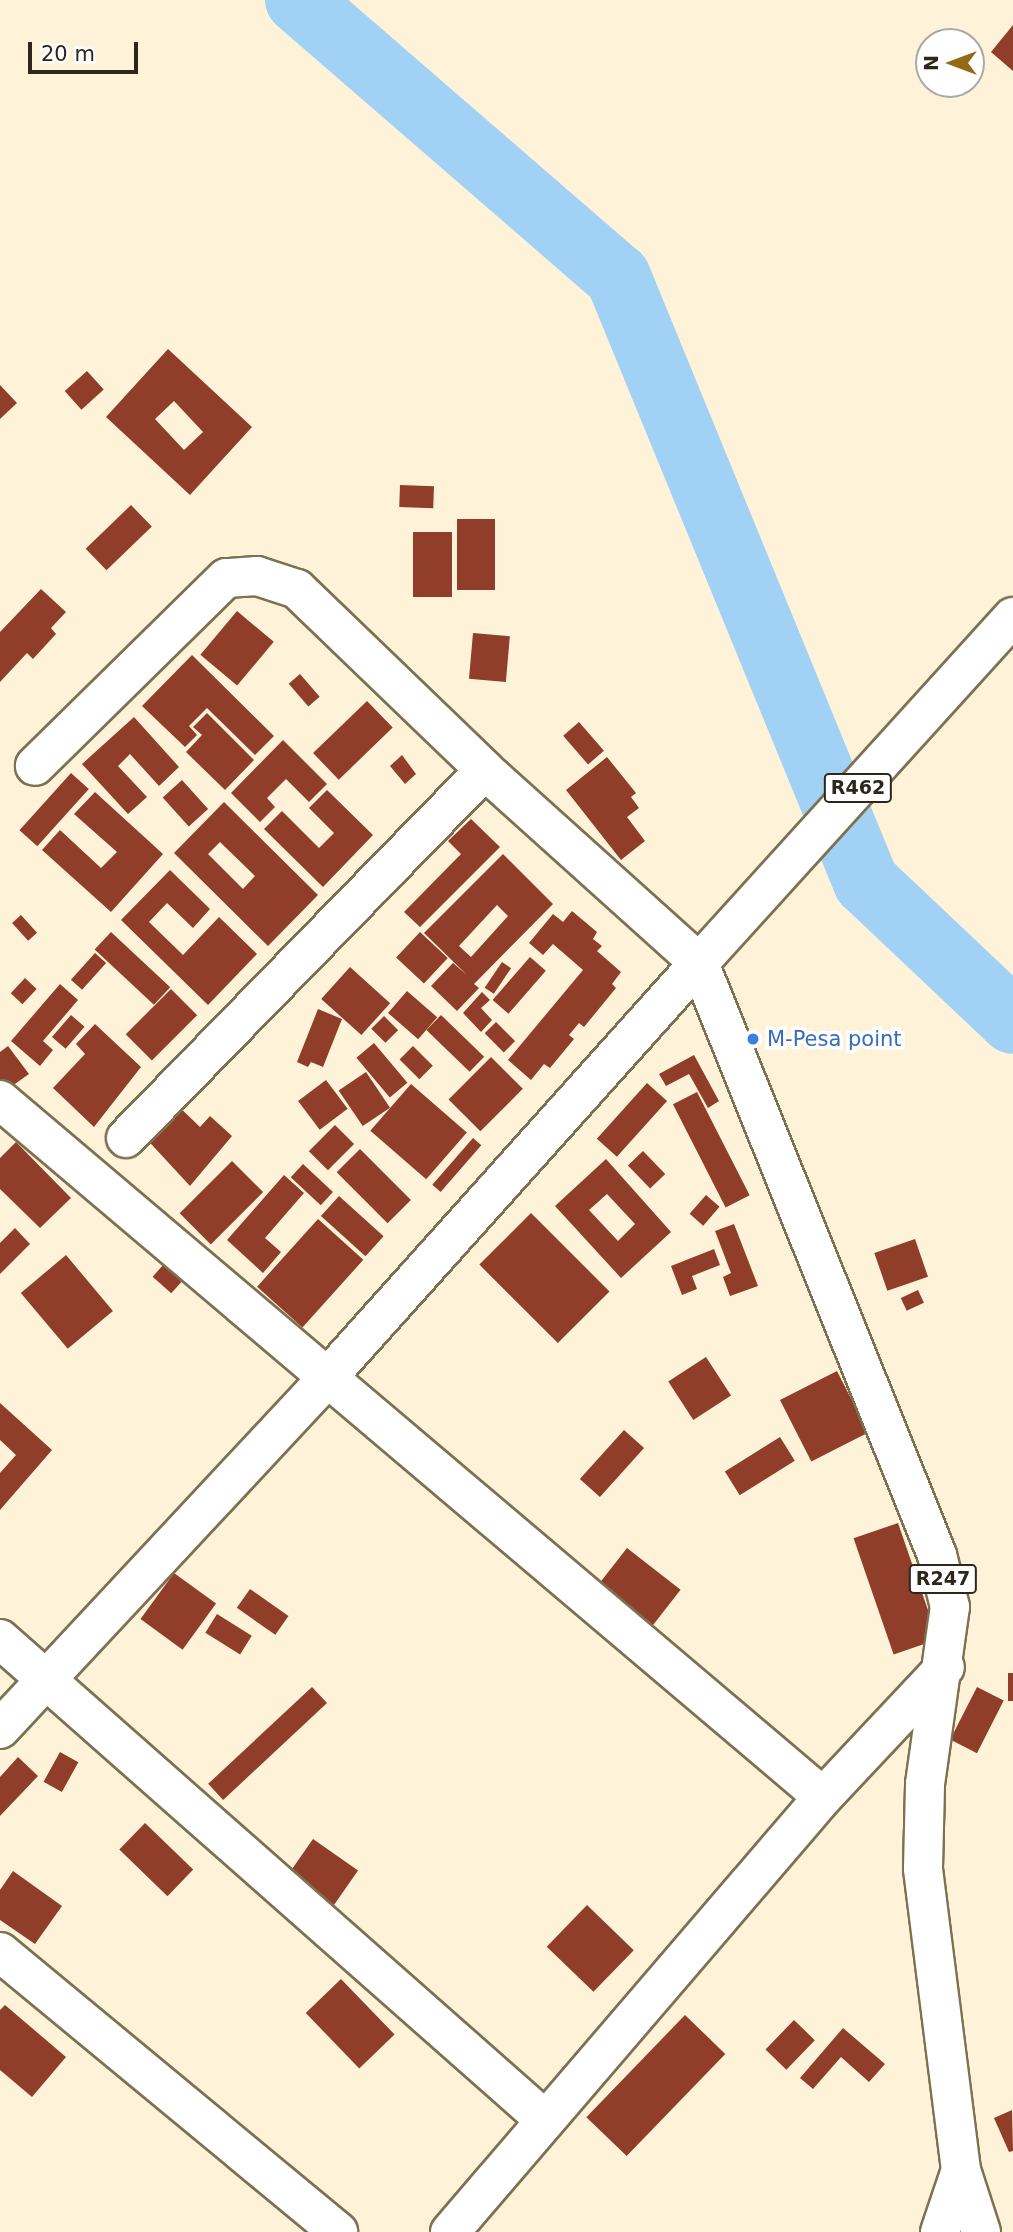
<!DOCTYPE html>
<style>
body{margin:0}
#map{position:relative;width:1013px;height:2232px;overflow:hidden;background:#fef3d8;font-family:"DejaVu Sans",sans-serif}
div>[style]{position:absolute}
.river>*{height:66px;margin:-33px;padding:0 33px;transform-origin:33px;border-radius:33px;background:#a1d1f4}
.building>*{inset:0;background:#903d29;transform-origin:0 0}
.roads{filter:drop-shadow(2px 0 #7d7152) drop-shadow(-2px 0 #7d7152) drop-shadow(0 2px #7d7152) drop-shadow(0 -2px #7d7152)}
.minor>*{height:38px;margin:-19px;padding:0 19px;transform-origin:19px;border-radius:19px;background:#fff}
.major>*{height:38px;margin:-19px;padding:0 19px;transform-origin:19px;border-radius:19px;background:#fff}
.dots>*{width:19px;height:19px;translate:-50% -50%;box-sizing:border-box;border:4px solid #fff;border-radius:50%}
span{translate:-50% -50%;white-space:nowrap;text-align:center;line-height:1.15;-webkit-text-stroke:7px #fff;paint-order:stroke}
.shield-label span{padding:2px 5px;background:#fff;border:2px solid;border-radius:5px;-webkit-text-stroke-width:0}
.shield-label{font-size:19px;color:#2c271a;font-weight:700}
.shop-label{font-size:21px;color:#366cbe}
.left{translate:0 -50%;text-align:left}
.north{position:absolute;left:915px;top:28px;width:70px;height:70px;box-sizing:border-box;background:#fff;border:2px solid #aba9a3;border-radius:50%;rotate:270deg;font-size:19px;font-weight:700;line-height:28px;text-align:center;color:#2c271a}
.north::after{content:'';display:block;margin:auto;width:24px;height:32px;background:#946914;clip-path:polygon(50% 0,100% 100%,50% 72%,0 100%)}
.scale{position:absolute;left:28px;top:42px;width:110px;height:32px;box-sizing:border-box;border:4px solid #2c271a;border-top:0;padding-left:9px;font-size:21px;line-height:24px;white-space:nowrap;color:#2c271a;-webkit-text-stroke:5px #fff;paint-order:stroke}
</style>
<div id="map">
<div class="river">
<i style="left:298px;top:0;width:423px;rotate:40.9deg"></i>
<i style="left:618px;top:277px;width:654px;rotate:67.71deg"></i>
<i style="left:866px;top:882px;width:202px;rotate:43.4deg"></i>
</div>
<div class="building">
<i style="clip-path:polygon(1013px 25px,1013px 71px,991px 52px)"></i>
<i style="clip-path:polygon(evenodd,168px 349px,252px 427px,190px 495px,106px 417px,168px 349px,174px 401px,203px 432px,184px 450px,155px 419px,174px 401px)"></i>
<i style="left:87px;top:371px;width:25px;height:30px;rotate:48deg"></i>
<i style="clip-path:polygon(0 385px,17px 403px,0 419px)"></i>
<i style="left:400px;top:485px;width:34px;height:22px;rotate:2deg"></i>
<i style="left:131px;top:505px;width:30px;height:63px;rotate:46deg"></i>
<i style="left:457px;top:519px;width:38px;height:71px"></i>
<i style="left:413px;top:532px;width:39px;height:65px"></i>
<i style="clip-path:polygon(41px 589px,66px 612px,51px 628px,56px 634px,33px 659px,27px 653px,0 682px,0 632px)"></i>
<i style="left:237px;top:611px;width:48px;height:57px;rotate:40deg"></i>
<i style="left:473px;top:633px;width:37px;height:46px;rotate:5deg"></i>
<i style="clip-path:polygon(192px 655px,274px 736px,255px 755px,207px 708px,189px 726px,197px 735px,185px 747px,142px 706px)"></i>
<i style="left:300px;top:674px;width:30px;height:15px;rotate:49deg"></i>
<i style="left:367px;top:701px;width:37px;height:75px;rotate:46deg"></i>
<i style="clip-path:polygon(207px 713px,254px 760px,225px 790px,186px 752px,202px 735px,193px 727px)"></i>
<i style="clip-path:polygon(134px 717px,179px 767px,159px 786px,130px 754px,118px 766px,147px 797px,128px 814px,82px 764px)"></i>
<i style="left:579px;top:722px;width:38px;height:21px;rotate:49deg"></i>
<i style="clip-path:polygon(283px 740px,327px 784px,309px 802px,286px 779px,267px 798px,275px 807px,260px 822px,231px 793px)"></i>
<i style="clip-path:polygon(402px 755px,416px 774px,405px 784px,390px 766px)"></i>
<i style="clip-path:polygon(607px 757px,636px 793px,631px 797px,639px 808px,627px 817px,645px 841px,621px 860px,566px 790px)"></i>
<i style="left:71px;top:773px;width:24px;height:77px;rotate:42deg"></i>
<i style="left:182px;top:780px;width:39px;height:26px;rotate:48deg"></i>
<i style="clip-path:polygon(327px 790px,373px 835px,323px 887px,264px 829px,282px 811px,319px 848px,334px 833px,309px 808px)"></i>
<i style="clip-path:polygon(95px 792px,163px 854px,111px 912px,42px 850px,60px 830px,101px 868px,117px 852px,74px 814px)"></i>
<i style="clip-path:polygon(evenodd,224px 802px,318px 895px,268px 946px,174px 853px,224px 802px,220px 842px,255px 876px,243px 889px,208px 854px,220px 842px)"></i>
<i style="clip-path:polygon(471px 819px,500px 847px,420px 927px,404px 912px,461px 854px,448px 841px)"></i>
<i style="clip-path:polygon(evenodd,503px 854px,553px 904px,474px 984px,479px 988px,457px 1011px,431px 986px,453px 963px,467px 975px,424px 933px,503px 854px,497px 905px,508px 916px,471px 957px,459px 946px,497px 905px)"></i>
<i style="clip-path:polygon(170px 870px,210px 909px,193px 928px,167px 903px,149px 922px,183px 955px,219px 917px,257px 954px,208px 1005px,121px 920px)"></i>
<i style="clip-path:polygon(572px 911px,597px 932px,593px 939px,602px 946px,597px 951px,621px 972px,612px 984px,616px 988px,584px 1027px,579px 1023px,569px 1035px,574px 1039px,550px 1068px,544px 1064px,531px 1080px,508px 1060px,583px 970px,553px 944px,543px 955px,529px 943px,553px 914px,563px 922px)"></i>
<i style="left:21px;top:915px;width:24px;height:12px;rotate:48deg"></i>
<i style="left:111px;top:932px;width:81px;height:24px;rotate:43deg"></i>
<i style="left:420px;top:932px;width:38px;height:35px;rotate:43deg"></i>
<i style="left:95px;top:953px;width:15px;height:36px;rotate:42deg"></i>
<i style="left:530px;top:957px;width:21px;height:57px;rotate:41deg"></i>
<i style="left:502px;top:962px;width:11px;height:31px;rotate:34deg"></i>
<i style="left:350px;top:967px;width:54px;height:43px;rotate:42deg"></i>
<i style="left:25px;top:978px;width:16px;height:21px;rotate:43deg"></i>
<i style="clip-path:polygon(60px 984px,78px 1000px,43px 1041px,53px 1050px,40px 1066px,11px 1041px)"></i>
<i style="left:171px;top:989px;width:37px;height:64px;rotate:45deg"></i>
<i style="left:407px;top:991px;width:40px;height:29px;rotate:41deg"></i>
<i style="clip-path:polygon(482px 992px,490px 1000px,481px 1008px,492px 1020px,481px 1032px,463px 1013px)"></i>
<i style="clip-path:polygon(318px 1009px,342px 1019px,323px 1067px,311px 1062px,308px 1067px,297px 1062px)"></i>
<i style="left:71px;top:1015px;width:18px;height:29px;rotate:41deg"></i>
<i style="left:441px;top:1015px;width:60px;height:21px;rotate:44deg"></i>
<i style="left:384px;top:1016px;width:20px;height:18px;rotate:45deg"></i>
<i style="left:496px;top:1022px;width:27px;height:16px;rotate:45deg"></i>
<i style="clip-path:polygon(95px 1024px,141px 1067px,94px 1127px,53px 1088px,85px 1054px,76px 1044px)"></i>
<i style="left:374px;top:1043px;width:52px;height:23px;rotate:50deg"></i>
<i style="clip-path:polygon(8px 1046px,29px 1074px,5px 1091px,0 1084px,0 1052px)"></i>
<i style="left:413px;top:1046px;width:28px;height:19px;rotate:45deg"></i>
<i style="clip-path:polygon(694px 1055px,719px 1101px,708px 1108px,689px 1074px,666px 1086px,659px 1074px)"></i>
<i style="left:491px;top:1057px;width:45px;height:60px;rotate:45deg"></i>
<i style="left:366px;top:1072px;width:43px;height:33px;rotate:56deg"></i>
<i style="left:326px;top:1080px;width:36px;height:35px;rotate:53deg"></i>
<i style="left:647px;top:1083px;width:27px;height:75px;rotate:42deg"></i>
<i style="left:411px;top:1084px;width:74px;height:62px;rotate:41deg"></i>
<i style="left:697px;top:1092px;width:116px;height:27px;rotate:63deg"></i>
<i style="clip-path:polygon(173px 1101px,200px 1127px,210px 1116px,232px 1136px,190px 1186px,141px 1133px)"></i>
<i style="left:335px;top:1125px;width:27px;height:37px;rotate:45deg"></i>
<i style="left:473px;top:1138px;width:11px;height:62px;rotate:41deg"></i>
<i style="clip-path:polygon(16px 1142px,71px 1198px,40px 1228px,0 1189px,0 1158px)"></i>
<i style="left:360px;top:1149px;width:72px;height:33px;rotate:45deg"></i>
<i style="left:643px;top:1151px;width:32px;height:21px;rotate:46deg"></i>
<i style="clip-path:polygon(evenodd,606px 1159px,671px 1232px,621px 1278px,555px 1206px,606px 1159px,607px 1194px,635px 1224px,618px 1241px,589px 1210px,607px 1194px)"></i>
<i style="left:232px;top:1161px;width:44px;height:74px;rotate:45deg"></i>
<i style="left:303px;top:1164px;width:41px;height:18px;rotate:43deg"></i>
<i style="clip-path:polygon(284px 1175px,304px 1193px,265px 1238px,281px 1252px,263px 1273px,227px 1240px)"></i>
<i style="left:706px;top:1195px;width:18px;height:25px;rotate:41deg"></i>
<i style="left:339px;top:1196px;width:60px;height:27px;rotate:42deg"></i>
<i style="left:531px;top:1213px;width:111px;height:73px;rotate:45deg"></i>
<i style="left:318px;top:1219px;width:61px;height:91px;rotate:42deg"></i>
<i style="clip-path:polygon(734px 1224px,758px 1286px,730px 1296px,723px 1277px,731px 1273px,715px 1231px)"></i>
<i style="clip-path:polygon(15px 1228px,30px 1244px,0 1274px,0 1243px)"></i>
<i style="left:915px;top:1239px;width:40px;height:43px;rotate:71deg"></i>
<i style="clip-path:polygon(714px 1249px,720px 1265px,692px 1276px,697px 1289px,682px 1295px,671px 1266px)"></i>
<i style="left:66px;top:1255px;width:73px;height:59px;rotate:50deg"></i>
<i style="left:164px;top:1264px;width:25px;height:17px;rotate:42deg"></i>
<i style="left:918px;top:1290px;width:14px;height:19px;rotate:65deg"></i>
<i style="left:706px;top:1357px;width:46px;height:45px;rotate:57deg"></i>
<i style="left:837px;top:1371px;width:69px;height:64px;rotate:63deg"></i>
<i style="clip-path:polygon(0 1403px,52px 1450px,0 1510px,0 1473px,16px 1455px,0 1440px)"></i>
<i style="left:624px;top:1430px;width:27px;height:66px;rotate:42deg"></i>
<i style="left:780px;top:1437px;width:28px;height:65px;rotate:58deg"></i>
<i style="left:898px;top:1523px;width:123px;height:47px;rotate:71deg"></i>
<i style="left:627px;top:1548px;width:68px;height:46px;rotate:38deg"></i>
<i style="left:174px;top:1573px;width:52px;height:57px;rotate:36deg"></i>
<i style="left:250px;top:1589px;width:47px;height:23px;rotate:35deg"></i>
<i style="left:217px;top:1614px;width:41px;height:22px;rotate:32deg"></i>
<i style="left:1008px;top:1673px;width:5px;height:28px"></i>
<i style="left:312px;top:1687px;width:22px;height:142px;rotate:47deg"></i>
<i style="left:977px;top:1687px;width:30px;height:59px;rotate:27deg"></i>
<i style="left:60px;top:1752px;width:21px;height:34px;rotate:29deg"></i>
<i style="clip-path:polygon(18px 1757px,38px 1776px,0 1816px,0 1777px)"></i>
<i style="left:145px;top:1823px;width:67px;height:37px;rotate:44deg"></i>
<i style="left:313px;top:1839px;width:55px;height:42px;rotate:35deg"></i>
<i style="clip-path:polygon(13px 1871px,62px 1906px,35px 1944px,0 1920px,0 1890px)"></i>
<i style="left:587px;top:1905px;width:65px;height:58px;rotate:44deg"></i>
<i style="left:341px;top:1979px;width:77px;height:49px;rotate:46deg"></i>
<i style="clip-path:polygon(5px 2005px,66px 2057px,32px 2097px,0 2070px,0 2010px)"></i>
<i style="left:685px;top:2015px;width:56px;height:142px;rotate:44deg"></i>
<i style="left:794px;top:2020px;width:29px;height:41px;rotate:44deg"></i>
<i style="clip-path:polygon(843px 2028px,885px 2064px,869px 2082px,841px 2057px,813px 2089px,800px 2078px)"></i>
<i style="clip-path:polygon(1012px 2110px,1013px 2151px,1009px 2152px,994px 2118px)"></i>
</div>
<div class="roads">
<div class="minor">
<i style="left:0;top:1100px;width:1078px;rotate:40.26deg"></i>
<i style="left:126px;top:1138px;width:514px;rotate:-45.71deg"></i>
<i style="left:0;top:1639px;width:725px;rotate:41.42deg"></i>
<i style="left:0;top:1729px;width:478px;rotate:-47deg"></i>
<i style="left:326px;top:1379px;width:559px;rotate:-48.12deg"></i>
<i style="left:699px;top:963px;width:288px;rotate:-138deg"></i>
<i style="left:485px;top:770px;width:261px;rotate:-136.1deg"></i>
<i style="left:297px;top:589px;width:42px;rotate:-162deg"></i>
<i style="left:257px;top:576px;width:31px;rotate:176deg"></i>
<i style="left:226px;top:578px;width:268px;rotate:135.5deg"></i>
<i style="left:0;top:1952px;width:439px;rotate:39.6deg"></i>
<i style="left:961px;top:2170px;width:65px;rotate:72.1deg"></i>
<i style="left:450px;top:2232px;width:573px;rotate:-49.39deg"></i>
<i style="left:823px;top:1797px;width:178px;rotate:-46.8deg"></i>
</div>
<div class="major">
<i style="left:940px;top:2232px;width:65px;rotate:-71.3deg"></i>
<i style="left:961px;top:2170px;width:304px;rotate:-97.2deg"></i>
<i style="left:923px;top:1868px;width:84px;rotate:-88.6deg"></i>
<i style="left:925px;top:1784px;width:179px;rotate:-82deg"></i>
<i style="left:950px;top:1607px;width:54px;rotate:-104deg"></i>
<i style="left:937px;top:1555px;width:638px;rotate:-111.9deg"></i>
<i style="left:699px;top:963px;width:467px;rotate:-47.8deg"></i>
</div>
</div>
<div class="dots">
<i style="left:753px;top:1039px;background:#3f7fe0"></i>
</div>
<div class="shield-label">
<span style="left:858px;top:788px">R462</span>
<span style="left:943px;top:1579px">R247</span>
</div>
<div class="shop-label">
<span class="left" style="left:767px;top:1039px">M-Pesa point</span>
</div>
<div class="north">N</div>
<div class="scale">20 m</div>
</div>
